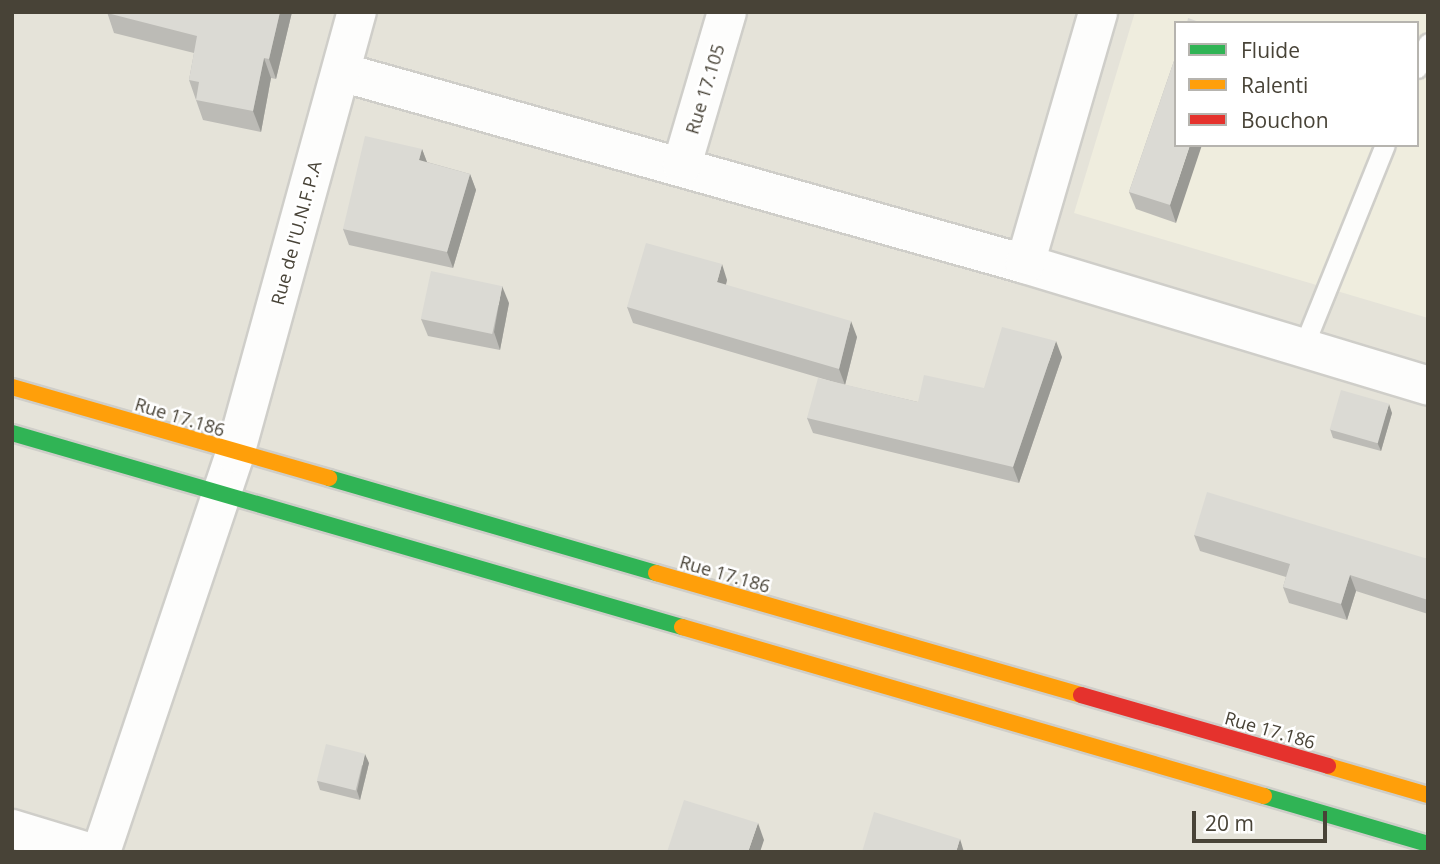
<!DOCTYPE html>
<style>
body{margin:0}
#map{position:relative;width:1440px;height:864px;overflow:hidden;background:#f1f1ec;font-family:"Open Sans",sans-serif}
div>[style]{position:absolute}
.residential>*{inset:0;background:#e5e3d9}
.education>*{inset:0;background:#efedde}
.roads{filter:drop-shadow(2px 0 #cfcec9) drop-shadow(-2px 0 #cfcec9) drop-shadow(0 2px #cfcec9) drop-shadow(0 -2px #cfcec9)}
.lane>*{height:19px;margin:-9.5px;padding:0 9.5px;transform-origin:9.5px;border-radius:9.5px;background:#fdfdfc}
.street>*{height:38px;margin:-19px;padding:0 19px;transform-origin:19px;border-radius:19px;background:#fdfdfc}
.fast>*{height:16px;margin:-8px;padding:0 8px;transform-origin:8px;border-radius:8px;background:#30b455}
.slow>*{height:16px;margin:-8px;padding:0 8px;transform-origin:8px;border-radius:8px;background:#ff9f0a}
.jam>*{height:16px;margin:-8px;padding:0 8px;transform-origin:8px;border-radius:8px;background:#e5322d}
.wall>*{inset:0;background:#bcbbb6}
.shaded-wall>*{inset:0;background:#999994}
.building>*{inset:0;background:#dbdad4;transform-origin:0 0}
span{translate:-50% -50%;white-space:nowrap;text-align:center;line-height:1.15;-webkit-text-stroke:5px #fff;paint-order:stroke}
.street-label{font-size:18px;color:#484337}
.frame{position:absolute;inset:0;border:14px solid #484337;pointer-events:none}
.legend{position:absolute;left:1174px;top:21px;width:245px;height:126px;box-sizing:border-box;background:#fff;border:2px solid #b6b4af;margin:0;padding:9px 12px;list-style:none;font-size:21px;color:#484337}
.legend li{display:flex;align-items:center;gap:14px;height:35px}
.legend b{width:35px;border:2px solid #b6b4af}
.scale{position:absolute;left:1192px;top:811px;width:135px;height:32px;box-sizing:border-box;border:4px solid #484337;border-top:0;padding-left:9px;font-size:21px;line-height:24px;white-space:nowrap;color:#484337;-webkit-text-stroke:5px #fff;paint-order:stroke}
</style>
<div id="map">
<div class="residential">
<i style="clip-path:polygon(evenodd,12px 12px,1428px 12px,1428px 852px,12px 852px,12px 12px,1176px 23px,1417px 23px,1417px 145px,1176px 145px,1176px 23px)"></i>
</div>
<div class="education">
<i style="clip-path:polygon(evenodd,1135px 12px,1428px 12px,1428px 318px,1074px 213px,1135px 12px,1176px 23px,1417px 23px,1417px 145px,1176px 145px,1176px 23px)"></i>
</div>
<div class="roads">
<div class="lane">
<i style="left:1417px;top:68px;width:27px;rotate:-66deg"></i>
<i style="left:1302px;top:350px;width:221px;rotate:-68deg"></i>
</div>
<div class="street">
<i style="left:341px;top:72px;width:710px;rotate:15.68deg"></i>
<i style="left:1025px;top:264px;width:421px;rotate:16.8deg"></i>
<i style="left:682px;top:165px;width:159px;rotate:-73.6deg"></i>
<i style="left:1025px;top:264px;width:262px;rotate:-73.8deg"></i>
<i style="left:12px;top:829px;width:79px;rotate:16.8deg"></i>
<i style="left:101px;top:852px;width:420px;rotate:-71.4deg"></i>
<i style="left:235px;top:454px;width:459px;rotate:-74.6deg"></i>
</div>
<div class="fast">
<i style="left:12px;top:433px;width:698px;rotate:16.15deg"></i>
<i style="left:329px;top:478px;width:341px;rotate:16.2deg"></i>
<i style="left:1264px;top:796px;width:171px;rotate:16.3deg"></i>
</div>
<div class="slow">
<i style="left:12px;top:387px;width:330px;rotate:16deg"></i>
<i style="left:656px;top:573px;width:442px;rotate:16deg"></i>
<i style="left:682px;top:627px;width:606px;rotate:16.19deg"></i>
<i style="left:1328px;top:766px;width:104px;rotate:16.2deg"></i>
</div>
<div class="jam">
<i style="left:1081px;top:695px;width:257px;rotate:16deg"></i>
</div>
</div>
<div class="wall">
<i style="clip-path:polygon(107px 12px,292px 12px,276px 79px,271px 78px,261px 132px,203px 120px,189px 80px,194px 53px,114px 33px)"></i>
<i style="clip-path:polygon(1176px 55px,1176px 223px,1136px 209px,1129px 192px)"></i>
<i style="clip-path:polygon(422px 149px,427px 162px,470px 174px,476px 190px,453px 268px,349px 245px,343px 229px)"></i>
<i style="clip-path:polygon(727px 280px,726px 285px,857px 337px,845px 385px,918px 402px,984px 388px,1062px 357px,1019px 483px,813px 433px,807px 418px,844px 385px,633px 323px,627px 307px)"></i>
<i style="clip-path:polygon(509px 303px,500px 350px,428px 336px,421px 319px)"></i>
<i style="clip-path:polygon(1392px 413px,1381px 451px,1333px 438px,1330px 429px)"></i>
<i style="clip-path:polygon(1194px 535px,1428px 559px,1428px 614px,1356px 591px,1347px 620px,1289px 603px,1283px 587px,1286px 577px,1200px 551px)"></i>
<i style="clip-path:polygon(369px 763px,360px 800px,320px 790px,317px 781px)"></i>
</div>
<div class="shaded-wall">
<i style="clip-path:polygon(280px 12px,292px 12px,276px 79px,269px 59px)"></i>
<i style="clip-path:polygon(264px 58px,271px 78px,261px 132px,253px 111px)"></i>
<i style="clip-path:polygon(1190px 145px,1202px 145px,1176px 223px,1170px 205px)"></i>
<i style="clip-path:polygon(422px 149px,428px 165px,419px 160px)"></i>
<i style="clip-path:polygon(470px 174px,476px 190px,453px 268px,447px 252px)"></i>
<i style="clip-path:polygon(722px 264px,727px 280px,722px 298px,717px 282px)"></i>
<i style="clip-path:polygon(502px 286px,509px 303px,500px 350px,494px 332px)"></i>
<i style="clip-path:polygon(851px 321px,857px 337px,845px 385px,839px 369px)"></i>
<i style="clip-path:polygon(1056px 341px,1062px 357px,1019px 483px,1013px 467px)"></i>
<i style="clip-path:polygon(1389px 404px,1392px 413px,1381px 451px,1377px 442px)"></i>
<i style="clip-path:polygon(1350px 575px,1356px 591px,1347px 620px,1341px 604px)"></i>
<i style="clip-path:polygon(365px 754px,369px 763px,360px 800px,357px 791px)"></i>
<i style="clip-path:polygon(758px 823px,764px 840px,760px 852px,748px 852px)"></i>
<i style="clip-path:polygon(960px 839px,964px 852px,956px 852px)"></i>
</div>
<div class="building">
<i style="clip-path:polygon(107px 12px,280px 12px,269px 59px,264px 58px,253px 111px,196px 100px,199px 82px,189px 80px,197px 36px,107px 13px)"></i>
<i style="clip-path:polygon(1188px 18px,1202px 23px,1187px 23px)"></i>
<i style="clip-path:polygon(1176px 55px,1176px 145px,1190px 145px,1170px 205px,1129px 192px)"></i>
<i style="clip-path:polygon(365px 136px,422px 149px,419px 160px,470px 174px,447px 252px,343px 229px)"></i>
<i style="clip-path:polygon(646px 243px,722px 264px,717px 282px,851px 321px,839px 369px,627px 307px)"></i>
<i style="left:431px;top:271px;width:73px;height:49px;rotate:12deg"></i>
<i style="clip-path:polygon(1002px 327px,1056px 341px,1013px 467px,807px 418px,818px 378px,918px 402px,924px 375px,984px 388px)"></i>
<i style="left:1341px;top:390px;width:50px;height:41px;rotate:16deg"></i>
<i style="clip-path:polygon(1207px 492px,1428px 559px,1428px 600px,1350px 575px,1341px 604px,1283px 587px,1290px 564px,1194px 535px)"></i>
<i style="left:326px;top:744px;width:40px;height:38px;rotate:14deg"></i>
<i style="clip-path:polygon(684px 800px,758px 823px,748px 852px,667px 852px)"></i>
<i style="clip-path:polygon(874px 812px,960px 839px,956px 852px,862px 852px)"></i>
</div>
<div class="street-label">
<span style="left:705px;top:89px;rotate:-73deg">Rue 17.105</span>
<span style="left:296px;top:233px;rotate:-75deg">Rue de l'U.N.F.P.A</span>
<span style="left:180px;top:417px;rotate:17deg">Rue 17.186</span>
<span style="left:725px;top:574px;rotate:16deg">Rue 17.186</span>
<span style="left:1270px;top:730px;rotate:16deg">Rue 17.186</span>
</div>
<div class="frame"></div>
<ul class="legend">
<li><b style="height:9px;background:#30b455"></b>Fluide</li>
<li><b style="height:9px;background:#ff9f0a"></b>Ralenti</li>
<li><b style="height:9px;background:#e5322d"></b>Bouchon</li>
</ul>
<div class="scale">20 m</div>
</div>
